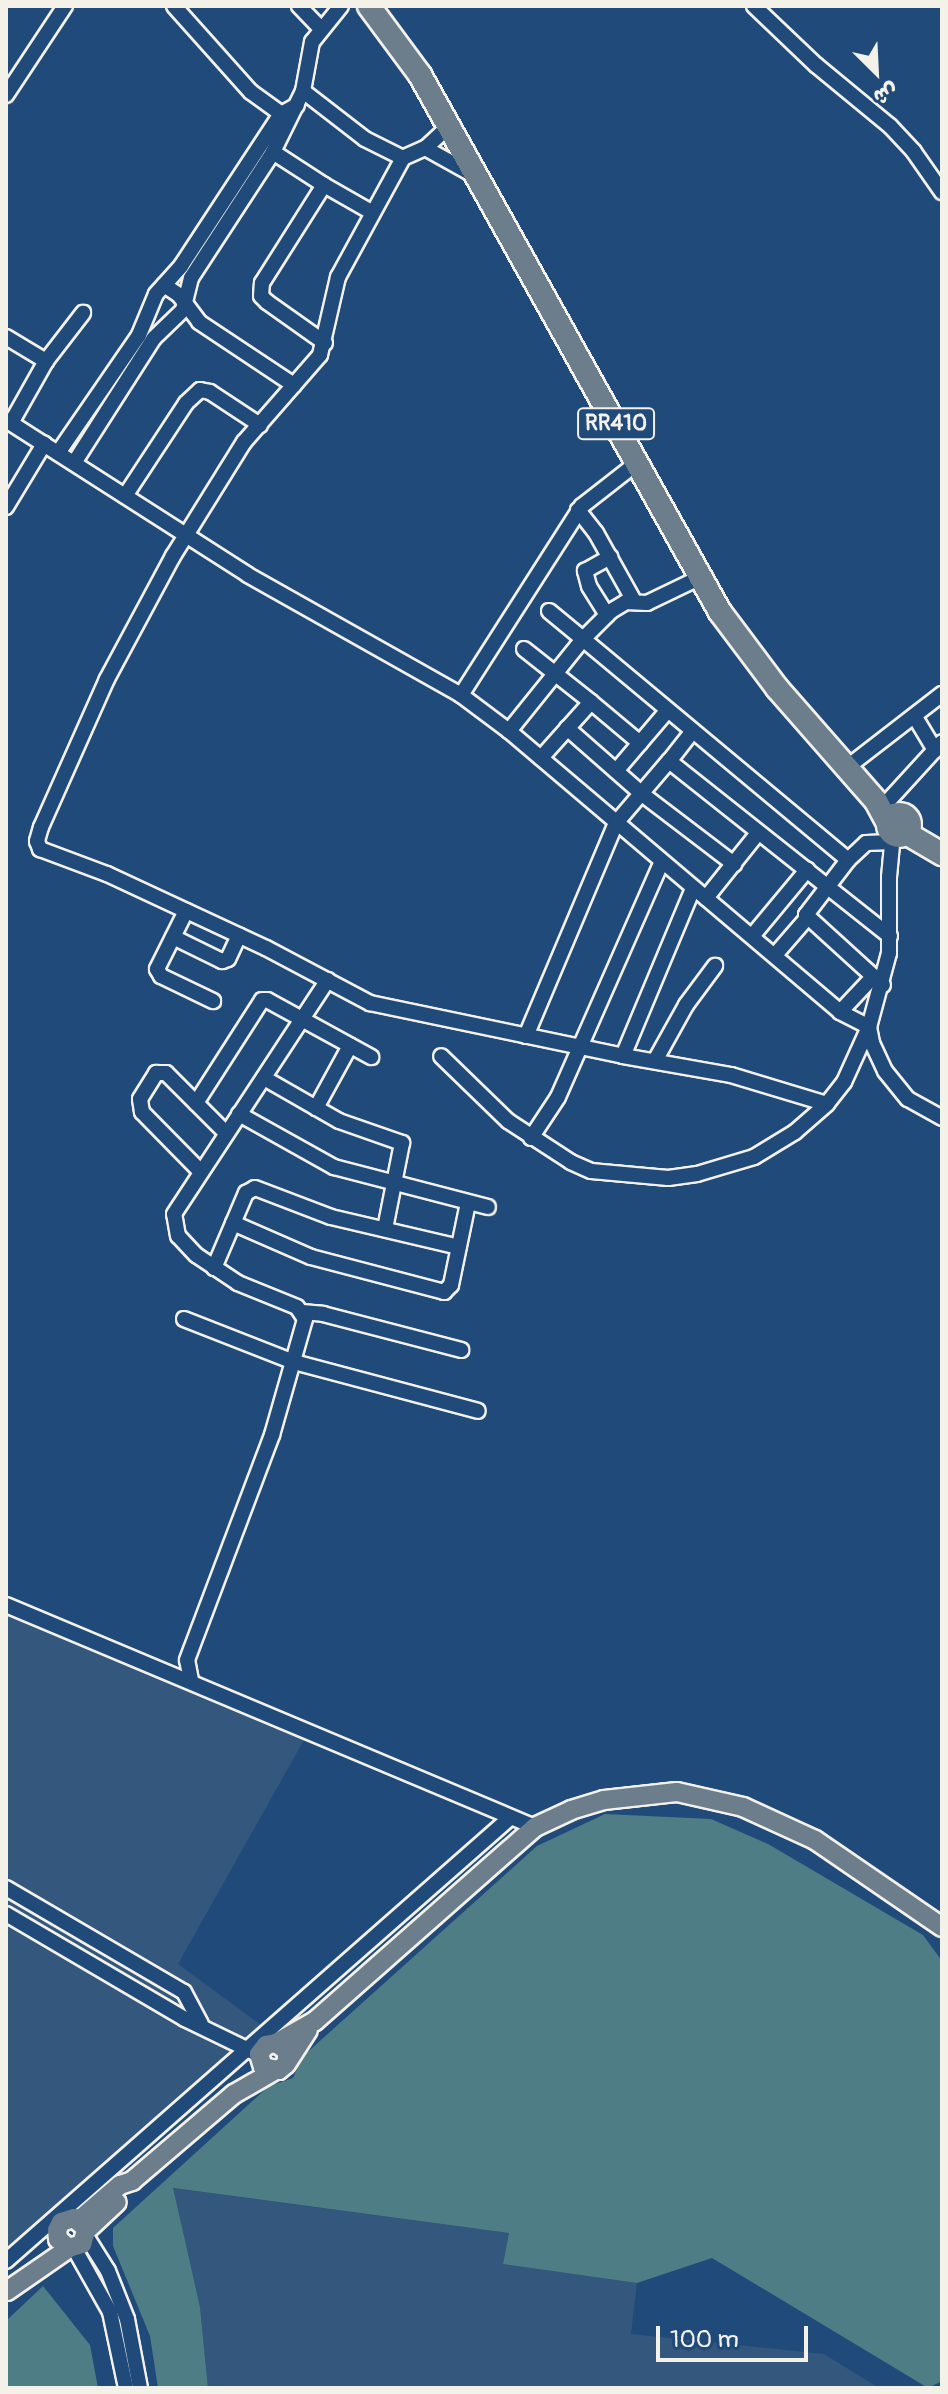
<!DOCTYPE html>
<meta charset="utf-8">
<style>
body{margin:0}
#map{position:relative;width:948px;height:2394px;overflow:hidden;background:#1f4a7a;font-family:Pangolin,"Playpen Sans Arabic",sans-serif}
div>[style]{position:absolute}
.built>*{inset:0;background:#33577d}
.green>*{inset:0;background:#4e7d86}
.roads{filter:drop-shadow(2px 0 #f4f1e8) drop-shadow(-2px 0 #f4f1e8) drop-shadow(0 2px #f4f1e8) drop-shadow(0 -2px #f4f1e8)}
.minor>*{height:14px;margin:-7px;padding:0 7px;transform-origin:7px;border-radius:7px;background:#1f4a7a}
.major>*{height:18px;margin:-9px;padding:0 9px;transform-origin:9px;border-radius:9px;background:#6c7d8c}
.highway>*{height:22px;margin:-11px;padding:0 11px;transform-origin:11px;border-radius:11px;background:#6c7d8c}
.highway>.ring{margin:-11px;padding:0;box-sizing:content-box;background:none;border:22px solid #6c7d8c;border-radius:50%}
span{translate:-50% -50%;white-space:nowrap;text-align:center;line-height:1.15;-webkit-text-stroke:6px #1f4a7a;paint-order:stroke}
.shield-label span{padding:2px 6px;background:#1f4a7a;border:2px solid;border-radius:6px;-webkit-text-stroke-width:0}
.shield-label{font-size:22px;color:#f4f1e8;font-weight:700}
.frame{position:absolute;inset:0;border:8px solid #f4f1e8;pointer-events:none}
.north{position:absolute;left:836px;top:32px;width:80px;height:80px;-webkit-text-stroke:6px #1f4a7a;paint-order:stroke;rotate:156deg;font-size:22px;font-weight:700;line-height:32px;text-align:center;color:#f4f1e8}
.north::after{content:'';display:block;margin:auto;width:28px;height:36px;background:#f4f1e8;clip-path:polygon(50% 0,100% 100%,50% 72%,0 100%)}
.scale{position:absolute;left:656px;top:2326px;width:152px;height:36px;box-sizing:border-box;border:4px solid #f4f1e8;border-top:0;padding-left:10px;font-size:24px;line-height:28px;white-space:nowrap;color:#f4f1e8;-webkit-text-stroke:6px #1f4a7a;paint-order:stroke}
</style>
<div id="map">
<div class="built">
<i style="clip-path:polygon(6px 1614px,304px 1740px,178px 1964px,261px 2025px,6px 2250px)"></i>
<i style="clip-path:polygon(172px 2188px,509px 2233px,503px 2264px,637px 2283px,631px 2334px,824px 2354px,879px 2388px,208px 2388px,200px 2307px)"></i>
</div>
<div class="green">
<i style="clip-path:polygon(605px 1814px,711px 1819px,768px 1844px,923px 1935px,942px 1961px,942px 2381px,928px 2388px,712px 2258px,637px 2283px,503px 2264px,509px 2233px,173px 2188px,200px 2307px,208px 2388px,158px 2388px,150px 2336px,113px 2246px,113px 2228px,269px 2086px,293px 2078px,302px 2057px,537px 1846px)"></i>
<i style="clip-path:polygon(43px 2286px,90px 2345px,98px 2388px,6px 2388px,6px 2321px)"></i>
</div>
<div class="roads">
<div class="minor">
<i style="left:174px;top:6px;width:115px;rotate:48.2deg"></i>
<i style="left:251px;top:92px;width:44px;rotate:35.8deg"></i>
<i style="left:299px;top:6px;width:30px;rotate:46deg"></i>
<i style="left:754px;top:6px;width:86px;rotate:43.6deg"></i>
<i style="left:816px;top:65px;width:96px;rotate:39.5deg"></i>
<i style="left:890px;top:126px;width:35px;rotate:47deg"></i>
<i style="left:914px;top:152px;width:49px;rotate:55deg"></i>
<i style="left:303px;top:91px;width:50px;rotate:-79.6deg"></i>
<i style="left:312px;top:42px;width:46px;rotate:-51.1deg"></i>
<i style="left:6px;top:95px;width:107px;rotate:-56.5deg"></i>
<i style="left:449px;top:126px;width:33px;rotate:137deg"></i>
<i style="left:425px;top:148px;width:24px;rotate:156deg"></i>
<i style="left:403px;top:158px;width:136px;rotate:118.6deg"></i>
<i style="left:338px;top:277px;width:80px;rotate:103deg"></i>
<i style="left:320px;top:355px;width:116px;rotate:131.1deg"></i>
<i style="left:244px;top:442px;width:134px;rotate:121.9deg"></i>
<i style="left:173px;top:556px;width:140px;rotate:118.2deg"></i>
<i style="left:107px;top:679px;width:162px;rotate:114deg"></i>
<i style="left:41px;top:827px;width:15px;rotate:106deg"></i>
<i style="left:37px;top:841px;width:9px;rotate:69deg"></i>
<i style="left:40px;top:849px;width:72px;rotate:20.5deg"></i>
<i style="left:107px;top:874px;width:175px;rotate:25deg"></i>
<i style="left:266px;top:948px;width:118px;rotate:27.9deg"></i>
<i style="left:370px;top:1003px;width:258px;rotate:11.8deg"></i>
<i style="left:623px;top:1056px;width:110px;rotate:10deg"></i>
<i style="left:731px;top:1075px;width:100px;rotate:16.8deg"></i>
<i style="left:425px;top:148px;width:60px;rotate:29.1deg"></i>
<i style="left:273px;top:152px;width:61px;rotate:32.9deg"></i>
<i style="left:164px;top:285px;width:18px;rotate:34deg"></i>
<i style="left:179px;top:295px;width:34px;rotate:53deg"></i>
<i style="left:199px;top:322px;width:114px;rotate:33.6deg"></i>
<i style="left:6px;top:337px;width:47px;rotate:31deg"></i>
<i style="left:46px;top:361px;width:71px;rotate:119.4deg"></i>
<i style="left:325px;top:343px;width:71px;rotate:-144.7deg"></i>
<i style="left:267px;top:302px;width:8px;rotate:-135deg"></i>
<i style="left:261px;top:296px;width:13px;rotate:-86deg"></i>
<i style="left:262px;top:283px;width:116px;rotate:-57.7deg"></i>
<i style="left:324px;top:185px;width:56px;rotate:29.7deg"></i>
<i style="left:46px;top:361px;width:61px;rotate:-52.4deg"></i>
<i style="left:6px;top:420px;width:287px;rotate:32.6deg"></i>
<i style="left:248px;top:575px;width:244px;rotate:29.4deg"></i>
<i style="left:461px;top:695px;width:60px;rotate:36.9deg"></i>
<i style="left:509px;top:731px;width:434px;rotate:40.3deg"></i>
<i style="left:840px;top:1012px;width:33px;rotate:27deg"></i>
<i style="left:869px;top:1027px;width:60px;rotate:114.4deg"></i>
<i style="left:844px;top:1082px;width:28px;rotate:128deg"></i>
<i style="left:827px;top:1104px;width:43px;rotate:138.8deg"></i>
<i style="left:795px;top:1132px;width:48px;rotate:148.6deg"></i>
<i style="left:754px;top:1157px;width:59px;rotate:163.4deg"></i>
<i style="left:697px;top:1174px;width:29px;rotate:172deg"></i>
<i style="left:668px;top:1178px;width:77px;rotate:-174.8deg"></i>
<i style="left:591px;top:1171px;width:22px;rotate:-156deg"></i>
<i style="left:571px;top:1162px;width:75px;rotate:-146.9deg"></i>
<i style="left:508px;top:1121px;width:93px;rotate:-135.9deg"></i>
<i style="left:58px;top:453px;width:143px;rotate:-55.5deg"></i>
<i style="left:139px;top:335px;width:44px;rotate:-67.5deg"></i>
<i style="left:156px;top:294px;width:38px;rotate:-48deg"></i>
<i style="left:181px;top:266px;width:182px;rotate:-56.7deg"></i>
<i style="left:281px;top:114px;width:18px;rotate:-29deg"></i>
<i style="left:74px;top:463px;width:148px;rotate:-57.4deg"></i>
<i style="left:154px;top:338px;width:40px;rotate:-44deg"></i>
<i style="left:183px;top:310px;width:33px;rotate:-76deg"></i>
<i style="left:191px;top:278px;width:150px;rotate:-56.9deg"></i>
<i style="left:273px;top:152px;width:68px;rotate:-63.8deg"></i>
<i style="left:303px;top:91px;width:78px;rotate:37.7deg"></i>
<i style="left:365px;top:139px;width:42px;rotate:26.6deg"></i>
<i style="left:125px;top:496px;width:111px;rotate:-56.7deg"></i>
<i style="left:186px;top:403px;width:19px;rotate:-43deg"></i>
<i style="left:200px;top:390px;width:10px;rotate:11deg"></i>
<i style="left:210px;top:392px;width:60px;rotate:33.4deg"></i>
<i style="left:6px;top:507px;width:74px;rotate:-58.9deg"></i>
<i style="left:578px;top:510px;width:29px;rotate:52deg"></i>
<i style="left:596px;top:533px;width:78px;rotate:60.8deg"></i>
<i style="left:701px;top:577px;width:60px;rotate:154.3deg"></i>
<i style="left:647px;top:603px;width:21px;rotate:-177deg"></i>
<i style="left:626px;top:602px;width:17px;rotate:149deg"></i>
<i style="left:611px;top:611px;width:40px;rotate:135deg"></i>
<i style="left:583px;top:639px;width:345px;rotate:39.8deg"></i>
<i style="left:848px;top:860px;width:69px;rotate:127.4deg"></i>
<i style="left:806px;top:915px;width:104px;rotate:42.3deg"></i>
<i style="left:607px;top:615px;width:34px;rotate:-122deg"></i>
<i style="left:589px;top:586px;width:16px;rotate:-105deg"></i>
<i style="left:585px;top:571px;width:29px;rotate:-29deg"></i>
<i style="left:524px;top:649px;width:85px;rotate:38.3deg"></i>
<i style="left:591px;top:702px;width:75px;rotate:131.8deg"></i>
<i style="left:461px;top:695px;width:224px;rotate:-57.4deg"></i>
<i style="left:582px;top:506px;width:70px;rotate:-38deg"></i>
<i style="left:591px;top:702px;width:64px;rotate:39.9deg"></i>
<i style="left:915px;top:717px;width:39px;rotate:59deg"></i>
<i style="left:567px;top:728px;width:100px;rotate:41.3deg"></i>
<i style="left:642px;top:794px;width:116px;rotate:37.3deg"></i>
<i style="left:509px;top:731px;width:118px;rotate:-51.2deg"></i>
<i style="left:583px;top:639px;width:44px;rotate:-140.5deg"></i>
<i style="left:692px;top:732px;width:37px;rotate:128deg"></i>
<i style="left:669px;top:761px;width:282px;rotate:38.4deg"></i>
<i style="left:854px;top:762px;width:111px;rotate:-37.7deg"></i>
<i style="left:616px;top:771px;width:79px;rotate:-49.6deg"></i>
<i style="left:890px;top:799px;width:77px;rotate:-47.6deg"></i>
<i style="left:893px;top:834px;width:43px;rotate:95.3deg"></i>
<i style="left:889px;top:877px;width:76px;rotate:90deg"></i>
<i style="left:889px;top:953px;width:77px;rotate:105.1deg"></i>
<i style="left:869px;top:1027px;width:16px;rotate:79deg"></i>
<i style="left:872px;top:1043px;width:31px;rotate:65deg"></i>
<i style="left:885px;top:1071px;width:36px;rotate:51deg"></i>
<i style="left:908px;top:1099px;width:39px;rotate:29deg"></i>
<i style="left:848px;top:860px;width:25px;rotate:-43deg"></i>
<i style="left:866px;top:843px;width:26px;rotate:-2deg"></i>
<i style="left:706px;top:898px;width:83px;rotate:-51.3deg"></i>
<i style="left:186px;top:911px;width:65px;rotate:116.6deg"></i>
<i style="left:157px;top:969px;width:8px;rotate:60deg"></i>
<i style="left:161px;top:976px;width:58px;rotate:25.7deg"></i>
<i style="left:753px;top:935px;width:85px;rotate:-50.3deg"></i>
<i style="left:173px;top:937px;width:55px;rotate:26.1deg"></i>
<i style="left:222px;top:961px;width:6px;rotate:-18deg"></i>
<i style="left:228px;top:959px;width:26px;rotate:-65deg"></i>
<i style="left:775px;top:955px;width:49px;rotate:-49.1deg"></i>
<i style="left:840px;top:1012px;width:48px;rotate:-46.7deg"></i>
<i style="left:526px;top:1036px;width:231px;rotate:-67.1deg"></i>
<i style="left:616px;top:823px;width:82px;rotate:-49.5deg"></i>
<i style="left:623px;top:1056px;width:181px;rotate:-67.3deg"></i>
<i style="left:656px;top:1059px;width:62px;rotate:-60.9deg"></i>
<i style="left:686px;top:1005px;width:49px;rotate:-53.4deg"></i>
<i style="left:264px;top:1078px;width:86px;rotate:29.8deg"></i>
<i style="left:339px;top:1121px;width:67px;rotate:19.2deg"></i>
<i style="left:402px;top:1143px;width:88px;rotate:101.2deg"></i>
<i style="left:196px;top:1103px;width:122px;rotate:-57.3deg"></i>
<i style="left:262px;top:1000px;width:5px"></i>
<i style="left:267px;top:1000px;width:119px;rotate:28.7deg"></i>
<i style="left:316px;top:1108px;width:71px;rotate:-61.3deg"></i>
<i style="left:239px;top:1114px;width:109px;rotate:29.2deg"></i>
<i style="left:334px;top:1167px;width:159px;rotate:14.6deg"></i>
<i style="left:531px;top:1138px;width:49px;rotate:-56.6deg"></i>
<i style="left:558px;top:1097px;width:256px;rotate:-66.2deg"></i>
<i style="left:200px;top:1171px;width:83px;rotate:-134.5deg"></i>
<i style="left:142px;top:1112px;width:13px;rotate:-99deg"></i>
<i style="left:140px;top:1099px;width:31px;rotate:-58deg"></i>
<i style="left:156px;top:1073px;width:10px"></i>
<i style="left:166px;top:1073px;width:85px;rotate:45deg"></i>
<i style="left:233px;top:1223px;width:85px;rotate:23.6deg"></i>
<i style="left:311px;top:1257px;width:138px;rotate:14.7deg"></i>
<i style="left:444px;top:1292px;width:10px;rotate:-45deg"></i>
<i style="left:451px;top:1285px;width:84px;rotate:-78.3deg"></i>
<i style="left:214px;top:1268px;width:82px;rotate:-66.9deg"></i>
<i style="left:246px;top:1193px;width:10px;rotate:-29deg"></i>
<i style="left:255px;top:1188px;width:81px;rotate:20.9deg"></i>
<i style="left:331px;top:1217px;width:131px;rotate:13.2deg"></i>
<i style="left:302px;top:1312px;width:21px;rotate:5deg"></i>
<i style="left:323px;top:1314px;width:143px;rotate:14.6deg"></i>
<i style="left:184px;top:1319px;width:118px;rotate:21.4deg"></i>
<i style="left:294px;top:1362px;width:190px;rotate:14.9deg"></i>
<i style="left:6px;top:1605px;width:574px;rotate:22.77deg"></i>
<i style="left:191px;top:1680px;width:20px;rotate:-101deg"></i>
<i style="left:187px;top:1660px;width:241px;rotate:-69.3deg"></i>
<i style="left:272px;top:1435px;width:121px;rotate:-74.1deg"></i>
<i style="left:305px;top:1319px;width:14px;rotate:-124deg"></i>
<i style="left:297px;top:1307px;width:64px;rotate:-157.9deg"></i>
<i style="left:238px;top:1283px;width:50px;rotate:-146.3deg"></i>
<i style="left:196px;top:1255px;width:26px;rotate:-133deg"></i>
<i style="left:178px;top:1236px;width:22px;rotate:-100deg"></i>
<i style="left:174px;top:1214px;width:280px;rotate:-56.7deg"></i>
<i style="left:6px;top:1888px;width:206px;rotate:30.3deg"></i>
<i style="left:184px;top:1992px;width:36px;rotate:62deg"></i>
<i style="left:6px;top:1914px;width:208px;rotate:30.4deg"></i>
<i style="left:185px;top:2019px;width:76px;rotate:25.9deg"></i>
<i style="left:86px;top:2236px;width:41px;rotate:57.8deg"></i>
<i style="left:108px;top:2271px;width:52px;rotate:68.4deg"></i>
<i style="left:127px;top:2319px;width:70px;rotate:79.3deg"></i>
<i style="left:74px;top:2248px;width:73px;rotate:60.6deg"></i>
<i style="left:110px;top:2312px;width:78px;rotate:78.1deg"></i>
<i style="left:6px;top:2261px;width:672px;rotate:-41.32deg"></i>
</div>
<div class="major">
<i style="left:276px;top:2043px;width:45px;rotate:-29.4deg"></i>
<i style="left:315px;top:2021px;width:293px;rotate:-41.4deg"></i>
<i style="left:535px;top:1827px;width:40px;rotate:-25deg"></i>
<i style="left:571px;top:1810px;width:34px;rotate:-17deg"></i>
<i style="left:604px;top:1800px;width:73px;rotate:-6.3deg"></i>
<i style="left:677px;top:1792px;width:68px;rotate:12.8deg"></i>
<i style="left:743px;top:1807px;width:79px;rotate:24.6deg"></i>
<i style="left:815px;top:1840px;width:154px;rotate:34.4deg"></i>
<i style="left:287px;top:2060px;width:9px;rotate:-90deg"></i>
<i style="left:287px;top:2051px;width:14px;rotate:-144deg"></i>
<i style="left:276px;top:2043px;width:10px;rotate:169deg"></i>
<i style="left:266px;top:2045px;width:11px;rotate:128deg"></i>
<i style="left:259px;top:2054px;width:14px;rotate:73deg"></i>
<i style="left:263px;top:2067px;width:16px;rotate:11deg"></i>
<i style="left:279px;top:2070px;width:9px;rotate:-41deg"></i>
<i style="left:286px;top:2064px;width:40px;rotate:-57.1deg"></i>
<i style="left:79px;top:2220px;width:54px;rotate:-40.5deg"></i>
<i style="left:120px;top:2185px;width:13px;rotate:-18deg"></i>
<i style="left:132px;top:2181px;width:134px;rotate:-40.5deg"></i>
<i style="left:234px;top:2094px;width:46px;rotate:-29.9deg"></i>
<i style="left:69px;top:2248px;width:14px;rotate:-141deg"></i>
<i style="left:58px;top:2239px;width:9px;rotate:-96deg"></i>
<i style="left:57px;top:2230px;width:9px;rotate:-63deg"></i>
<i style="left:61px;top:2222px;width:14px;rotate:-17deg"></i>
<i style="left:74px;top:2218px;width:16px;rotate:40deg"></i>
<i style="left:7px;top:2291px;width:75px;rotate:-34.7deg"></i>
<i style="left:69px;top:2248px;width:14px;rotate:-17deg"></i>
<i style="left:82px;top:2244px;width:14px;rotate:-73deg"></i>
<i style="left:86px;top:2231px;width:42px;rotate:-43.1deg"></i>
</div>
<div class="highway">
<i style="left:369px;top:6px;width:86px;rotate:53.5deg"></i>
<i style="left:420px;top:75px;width:615px;rotate:60.81deg"></i>
<i style="left:720px;top:612px;width:95px;rotate:53.1deg"></i>
<i style="left:777px;top:688px;width:150px;rotate:48.8deg"></i>
<i style="left:876px;top:801px;width:26px;rotate:62deg"></i>
<i class="ring" style="left:888px;top:814px;width:0;height:0"></i>
<i style="left:906px;top:833px;width:42px;rotate:30.3deg"></i>
</div>
</div>
<div class="shield-label">
<span style="left:616px;top:424px">RR410</span>
</div>
<div class="frame"></div>
<div class="north">ش</div>
<div class="scale">100 m</div>
</div>
